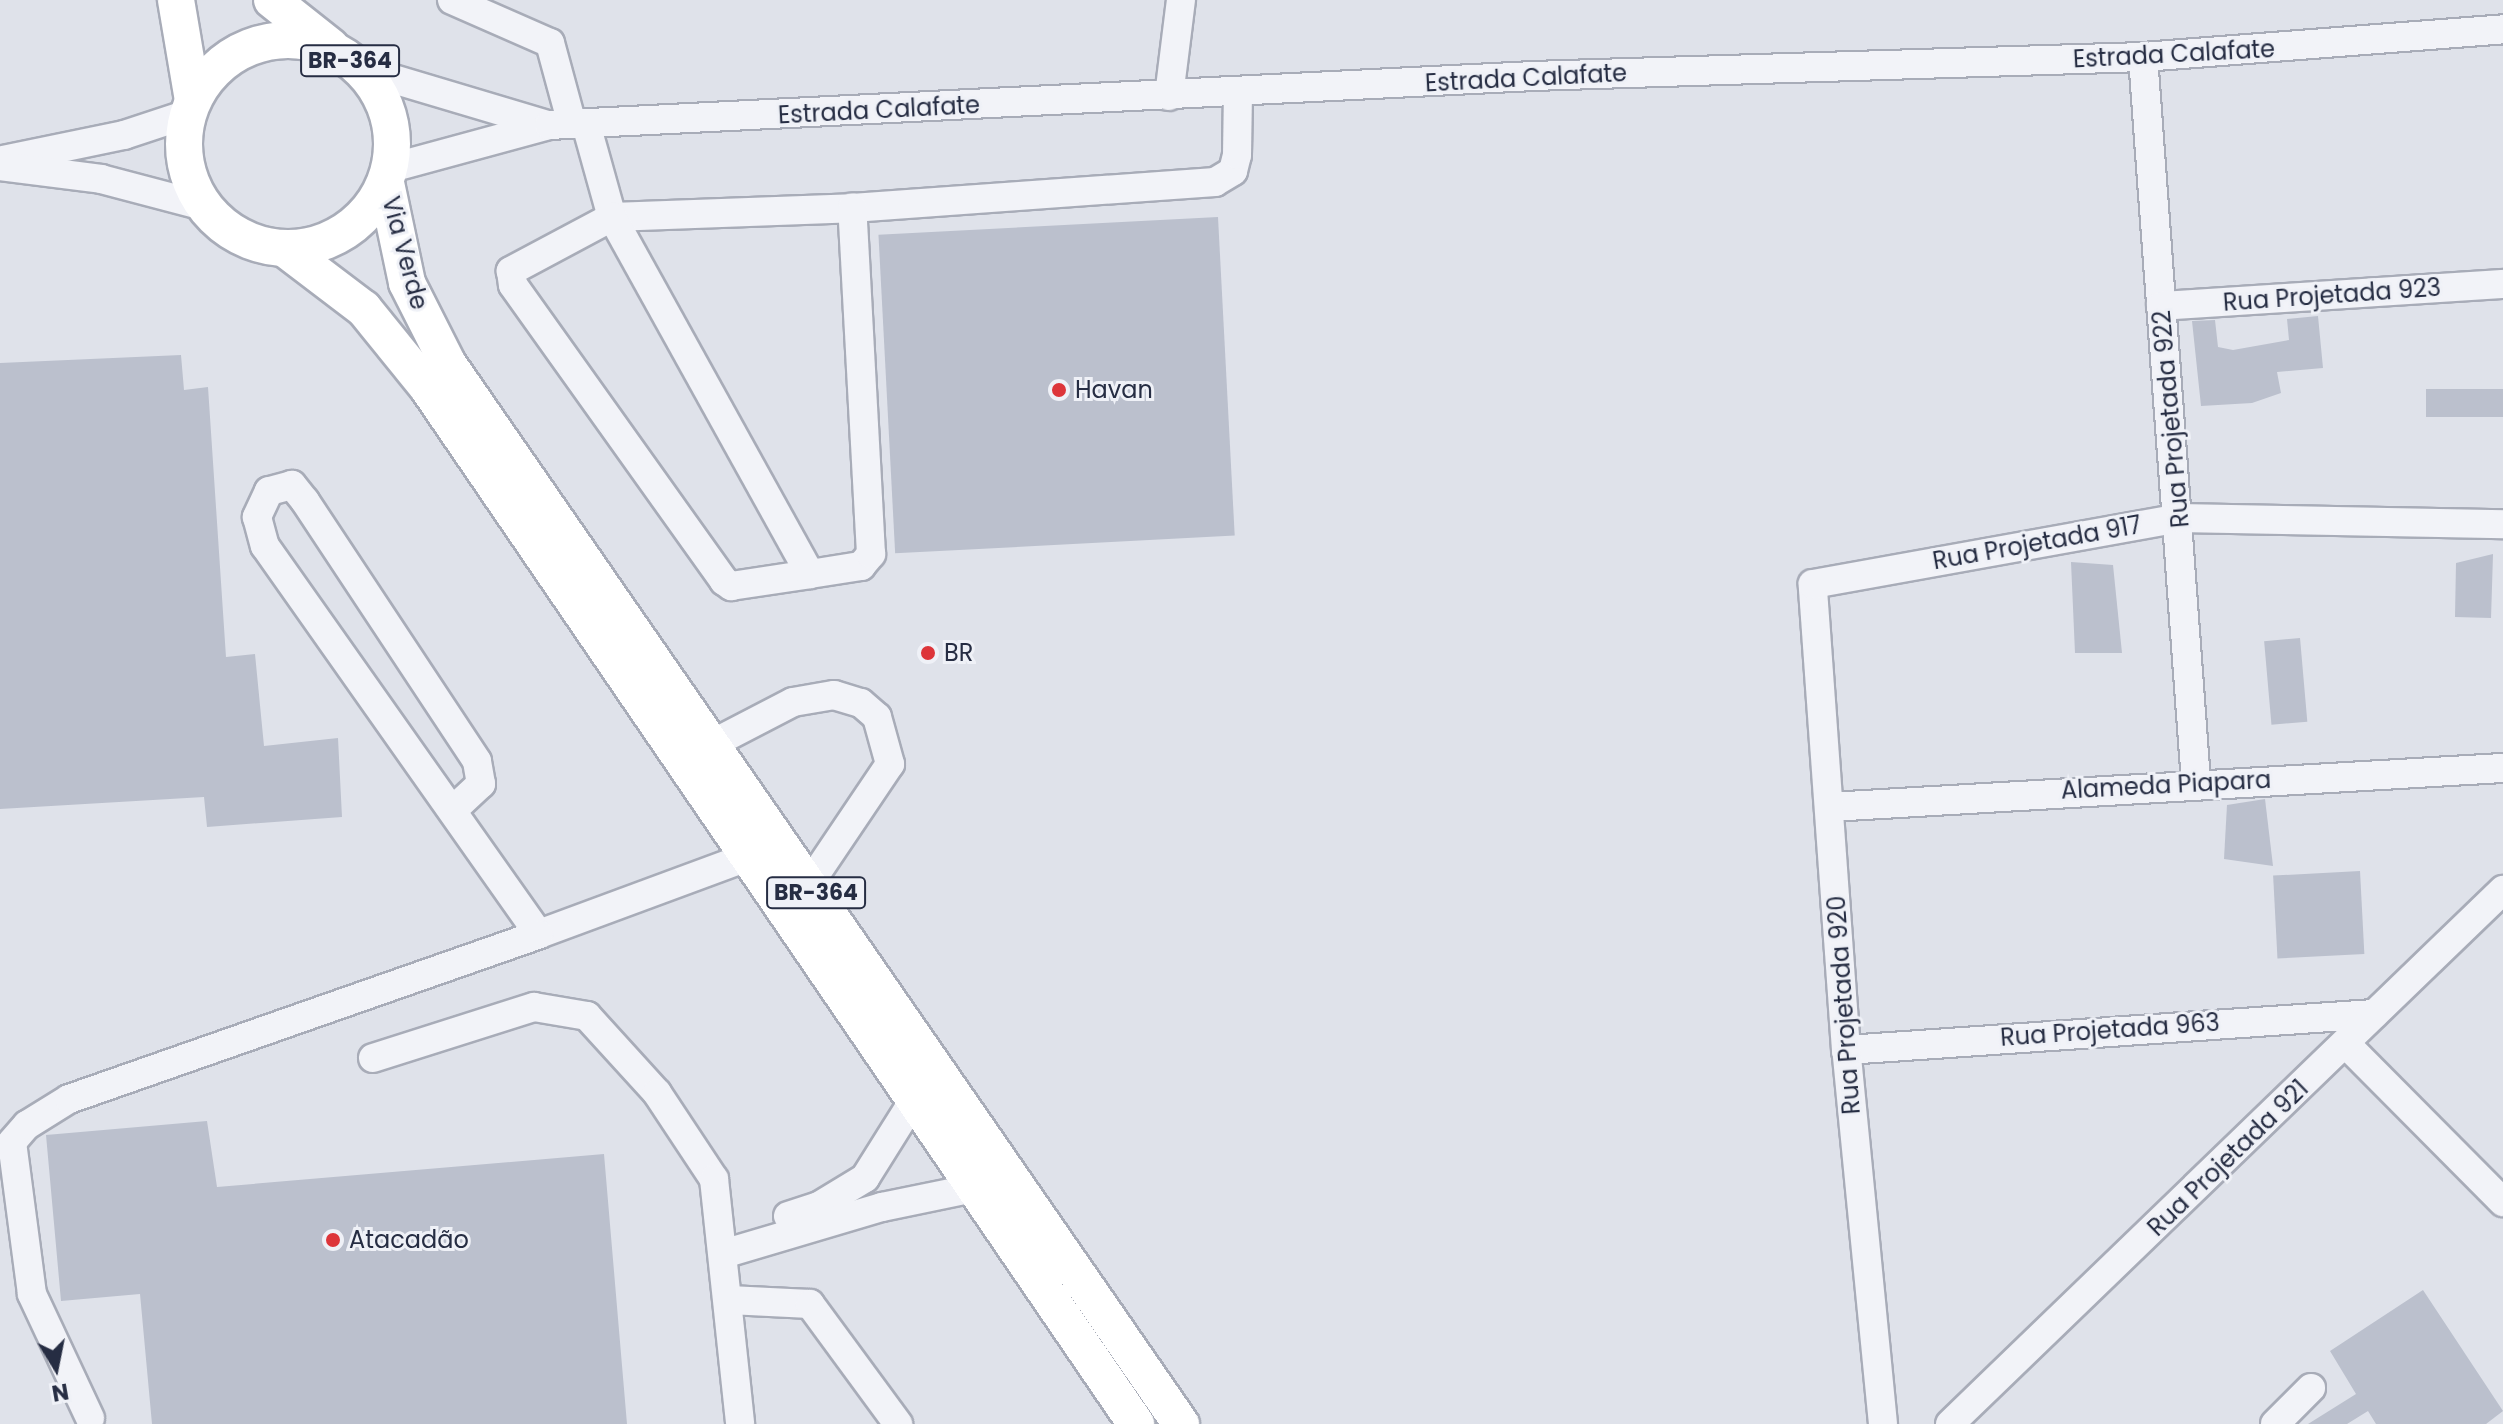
<!DOCTYPE html>
<meta charset="utf-8">
<style>
body{margin:0}
#map{position:relative;width:2503px;height:1424px;overflow:hidden;background:#dfe2ea;font-family:Poppins,sans-serif}
div>[style]{position:absolute}
.building>*{inset:0;background:#bbc0cd;transform-origin:0 0}
.roads{filter:drop-shadow(2px 0 #a8acb8) drop-shadow(-2px 0 #a8acb8) drop-shadow(0 2px #a8acb8) drop-shadow(0 -2px #a8acb8)}
.minor>*{height:28px;margin:-14px;padding:0 14px;transform-origin:14px;border-radius:14px;background:#f2f3f8}
.major>*{height:36px;margin:-18px;padding:0 18px;transform-origin:18px;border-radius:18px;background:#fff}
.major>.ring{margin:-18px;padding:0;box-sizing:content-box;background:none;border:36px solid #fff;border-radius:50%}
.dots>*{width:22px;height:22px;translate:-50% -50%;box-sizing:border-box;border:4px solid #eff1f7;border-radius:50%}
span{translate:-50% -50%;white-space:nowrap;text-align:center;line-height:1.15;-webkit-text-stroke:6px #eff1f7;paint-order:stroke}
.shield-label span{padding:2px 6px;background:#eff1f7;border:2px solid;border-radius:6px;-webkit-text-stroke-width:0}
.shield-label{font-size:22px;color:#262d43;font-weight:700}
.street-label{font-size:24px;color:#262d43}
.poi-label{font-size:24px;color:#262d43}
.left{translate:0 -50%;text-align:left}
.north{position:absolute;left:16px;top:1328px;width:80px;height:80px;-webkit-text-stroke:6px #eff1f7;paint-order:stroke;rotate:170deg;font-size:22px;font-weight:700;line-height:32px;text-align:center;color:#262d43}
.north::after{content:'';display:block;margin:auto;width:28px;height:36px;background:#262d43;clip-path:polygon(50% 0,100% 100%,50% 72%,0 100%)}
</style>
<div id="map">
<div class="building">
<i style="left:1218px;top:217px;width:319px;height:340px;rotate:87deg"></i>
<i style="clip-path:polygon(2318px 316px,2323px 368px,2277px 372px,2281px 393px,2252px 403px,2201px 406px,2192px 321px,2215px 320px,2218px 347px,2233px 350px,2289px 340px,2287px 319px)"></i>
<i style="clip-path:polygon(181px 355px,184px 390px,208px 387px,226px 657px,255px 654px,264px 746px,338px 738px,342px 817px,207px 827px,204px 797px,0 809px,0 363px)"></i>
<i style="left:2503px;top:389px;width:28px;height:77px;rotate:90deg"></i>
<i style="clip-path:polygon(2493px 554px,2491px 618px,2455px 617px,2456px 563px)"></i>
<i style="clip-path:polygon(2071px 562px,2113px 565px,2122px 653px,2075px 653px)"></i>
<i style="left:2300px;top:638px;width:84px;height:36px;rotate:85deg"></i>
<i style="clip-path:polygon(2265px 799px,2273px 866px,2224px 859px,2227px 805px)"></i>
<i style="left:2360px;top:871px;width:83px;height:87px;rotate:87deg"></i>
<i style="clip-path:polygon(207px 1121px,217px 1187px,604px 1154px,627px 1424px,152px 1424px,140px 1294px,61px 1301px,46px 1135px)"></i>
<i style="clip-path:polygon(2423px 1290px,2503px 1411px,2486px 1424px,2376px 1424px,2368px 1411px,2347px 1424px,2308px 1424px,2356px 1394px,2330px 1351px)"></i>
</div>
<div class="roads">
<div class="minor">
<i style="left:452px;top:0;width:107px;rotate:23.7deg"></i>
<i style="left:550px;top:43px;width:84px;rotate:74.8deg"></i>
<i style="left:2143px;top:57px;width:727px;rotate:85.82deg"></i>
<i style="left:363px;top:70px;width:193px;rotate:16.6deg"></i>
<i style="left:1169px;top:96px;width:97px;rotate:-82.9deg"></i>
<i style="left:586px;top:124px;width:97px;rotate:74.4deg"></i>
<i style="left:612px;top:217px;width:240px;rotate:-2.1deg"></i>
<i style="left:852px;top:208px;width:364px;rotate:-4.1deg"></i>
<i style="left:1215px;top:182px;width:21px;rotate:-31deg"></i>
<i style="left:1233px;top:171px;width:16px;rotate:-76deg"></i>
<i style="left:1237px;top:155px;width:62px;rotate:-89.1deg"></i>
<i style="left:3px;top:160px;width:124px;rotate:-11.7deg"></i>
<i style="left:124px;top:135px;width:67px;rotate:-18.2deg"></i>
<i style="left:0;top:166px;width:102px;rotate:7.3deg"></i>
<i style="left:101px;top:179px;width:106px;rotate:14.8deg"></i>
<i style="left:391px;top:168px;width:164px;rotate:-15.2deg"></i>
<i style="left:549px;top:125px;width:984px;rotate:-2.85deg"></i>
<i style="left:1532px;top:76px;width:611px;rotate:-1.78deg"></i>
<i style="left:2143px;top:57px;width:361px;rotate:-4.4deg"></i>
<i style="left:2161px;top:306px;width:343px;rotate:-3.7deg"></i>
<i style="left:810px;top:574px;width:408px;rotate:-119deg"></i>
<i style="left:612px;top:217px;width:115px;rotate:151.9deg"></i>
<i style="left:511px;top:271px;width:14px;rotate:82deg"></i>
<i style="left:513px;top:285px;width:364px;rotate:54.5deg"></i>
<i style="left:724px;top:581px;width:9px;rotate:36deg"></i>
<i style="left:731px;top:586px;width:80px;rotate:-8.6deg"></i>
<i style="left:810px;top:574px;width:52px;rotate:-8.9deg"></i>
<i style="left:861px;top:566px;width:16px;rotate:-50deg"></i>
<i style="left:871px;top:554px;width:347px;rotate:-93.1deg"></i>
<i style="left:714px;top:743px;width:89px;rotate:-27.4deg"></i>
<i style="left:793px;top:702px;width:42px;rotate:-9.7deg"></i>
<i style="left:834px;top:695px;width:28px;rotate:17deg"></i>
<i style="left:861px;top:703px;width:21px;rotate:41deg"></i>
<i style="left:877px;top:717px;width:49px;rotate:74.5deg"></i>
<i style="left:890px;top:764px;width:145px;rotate:124deg"></i>
<i style="left:1830px;top:807px;width:674px;rotate:-3.32deg"></i>
<i style="left:454px;top:809px;width:37px;rotate:-43deg"></i>
<i style="left:481px;top:784px;width:23px;rotate:-100deg"></i>
<i style="left:477px;top:761px;width:312px;rotate:-123.5deg"></i>
<i style="left:305px;top:501px;width:21px;rotate:-129deg"></i>
<i style="left:292px;top:485px;width:24px;rotate:165deg"></i>
<i style="left:269px;top:491px;width:29px;rotate:115deg"></i>
<i style="left:257px;top:517px;width:30px;rotate:75deg"></i>
<i style="left:265px;top:546px;width:475px;rotate:54.8deg"></i>
<i style="left:539px;top:934px;width:220px;rotate:-20.3deg"></i>
<i style="left:2346px;top:1044px;width:223px;rotate:45.2deg"></i>
<i style="left:1846px;top:1050px;width:529px;rotate:-3.9deg"></i>
<i style="left:373px;top:1058px;width:169px;rotate:-17.6deg"></i>
<i style="left:534px;top:1007px;width:54px;rotate:9.6deg"></i>
<i style="left:587px;top:1016px;width:104px;rotate:47.7deg"></i>
<i style="left:657px;top:1093px;width:103px;rotate:56.5deg"></i>
<i style="left:714px;top:1179px;width:246px;rotate:83.9deg"></i>
<i style="left:788px;top:1216px;width:33px;rotate:-18deg"></i>
<i style="left:819px;top:1206px;width:54px;rotate:-31.3deg"></i>
<i style="left:865px;top:1178px;width:89px;rotate:-57.9deg"></i>
<i style="left:723px;top:1254px;width:166px;rotate:-16.5deg"></i>
<i style="left:882px;top:1207px;width:90px;rotate:-11.6deg"></i>
<i style="left:729px;top:1300px;width:81px;rotate:2.8deg"></i>
<i style="left:810px;top:1304px;width:149px;rotate:53.7deg"></i>
<i style="left:90px;top:1418px;width:137px;rotate:-115.1deg"></i>
<i style="left:32px;top:1294px;width:153px;rotate:-97.5deg"></i>
<i style="left:12px;top:1142px;width:23px;rotate:-49deg"></i>
<i style="left:27px;top:1125px;width:49px;rotate:-31.8deg"></i>
<i style="left:69px;top:1099px;width:498px;rotate:-19.3deg"></i>
<i style="left:1883px;top:1424px;width:376px;rotate:-95.6deg"></i>
<i style="left:1846px;top:1050px;width:467px;rotate:-94.1deg"></i>
<i style="left:1813px;top:584px;width:373px;rotate:-10.2deg"></i>
<i style="left:2180px;top:518px;width:323px;rotate:1.1deg"></i>
<i style="left:1950px;top:1424px;width:769px;rotate:-44deg"></i>
<i style="left:2275px;top:1424px;width:51px;rotate:-45deg"></i>
</div>
<div class="major">
<i style="left:176px;top:0;width:101px;rotate:80.4deg"></i>
<i style="left:272px;top:0;width:75px;rotate:38.5deg"></i>
<i class="ring" style="left:184px;top:40px;width:172px;height:172px"></i>
<i style="left:386px;top:183px;width:102px;rotate:78.1deg"></i>
<i style="left:407px;top:283px;width:91px;rotate:63.2deg"></i>
<i style="left:448px;top:364px;width:1289px;rotate:55.34deg"></i>
<i style="left:285px;top:249px;width:99px;rotate:37.2deg"></i>
<i style="left:364px;top:309px;width:102px;rotate:51deg"></i>
<i style="left:428px;top:388px;width:1255px;rotate:55.65deg"></i>
</div>
</div>
<div class="dots">
<i style="left:1059px;top:390px;background:#dd353a"></i>
<i style="left:928px;top:653px;background:#dd353a"></i>
<i style="left:333px;top:1240px;background:#dd353a"></i>
</div>
<div class="shield-label">
<span style="left:350px;top:61px">BR-364</span>
<span style="left:816px;top:893px">BR-364</span>
</div>
<div class="street-label">
<span style="left:2174px;top:54px;rotate:-3deg">Estrada Calafate</span>
<span style="left:1526px;top:78px;rotate:-3deg">Estrada Calafate</span>
<span style="left:879px;top:110px;rotate:-3deg">Estrada Calafate</span>
<span style="left:405px;top:253px;rotate:75deg">Via Verde</span>
<span style="left:2332px;top:295px;rotate:-4deg">Rua Projetada 923</span>
<span style="left:2171px;top:419px;rotate:-95deg">Rua Projetada 922</span>
<span style="left:2037px;top:543px;rotate:-10deg">Rua Projetada 917</span>
<span style="left:2166px;top:785px;rotate:-3deg">Alameda Piapara</span>
<span style="left:1844px;top:1005px;rotate:-94deg">Rua Projetada 920</span>
<span style="left:2110px;top:1030px;rotate:-4deg">Rua Projetada 963</span>
<span style="left:2228px;top:1158px;rotate:-44deg">Rua Projetada 921</span>
</div>
<div class="poi-label">
<span class="left" style="left:1075px;top:390px">Havan</span>
<span class="left" style="left:944px;top:653px">BR</span>
<span class="left" style="left:349px;top:1240px">Atacadão</span>
</div>
<div class="north">N</div>
</div>
